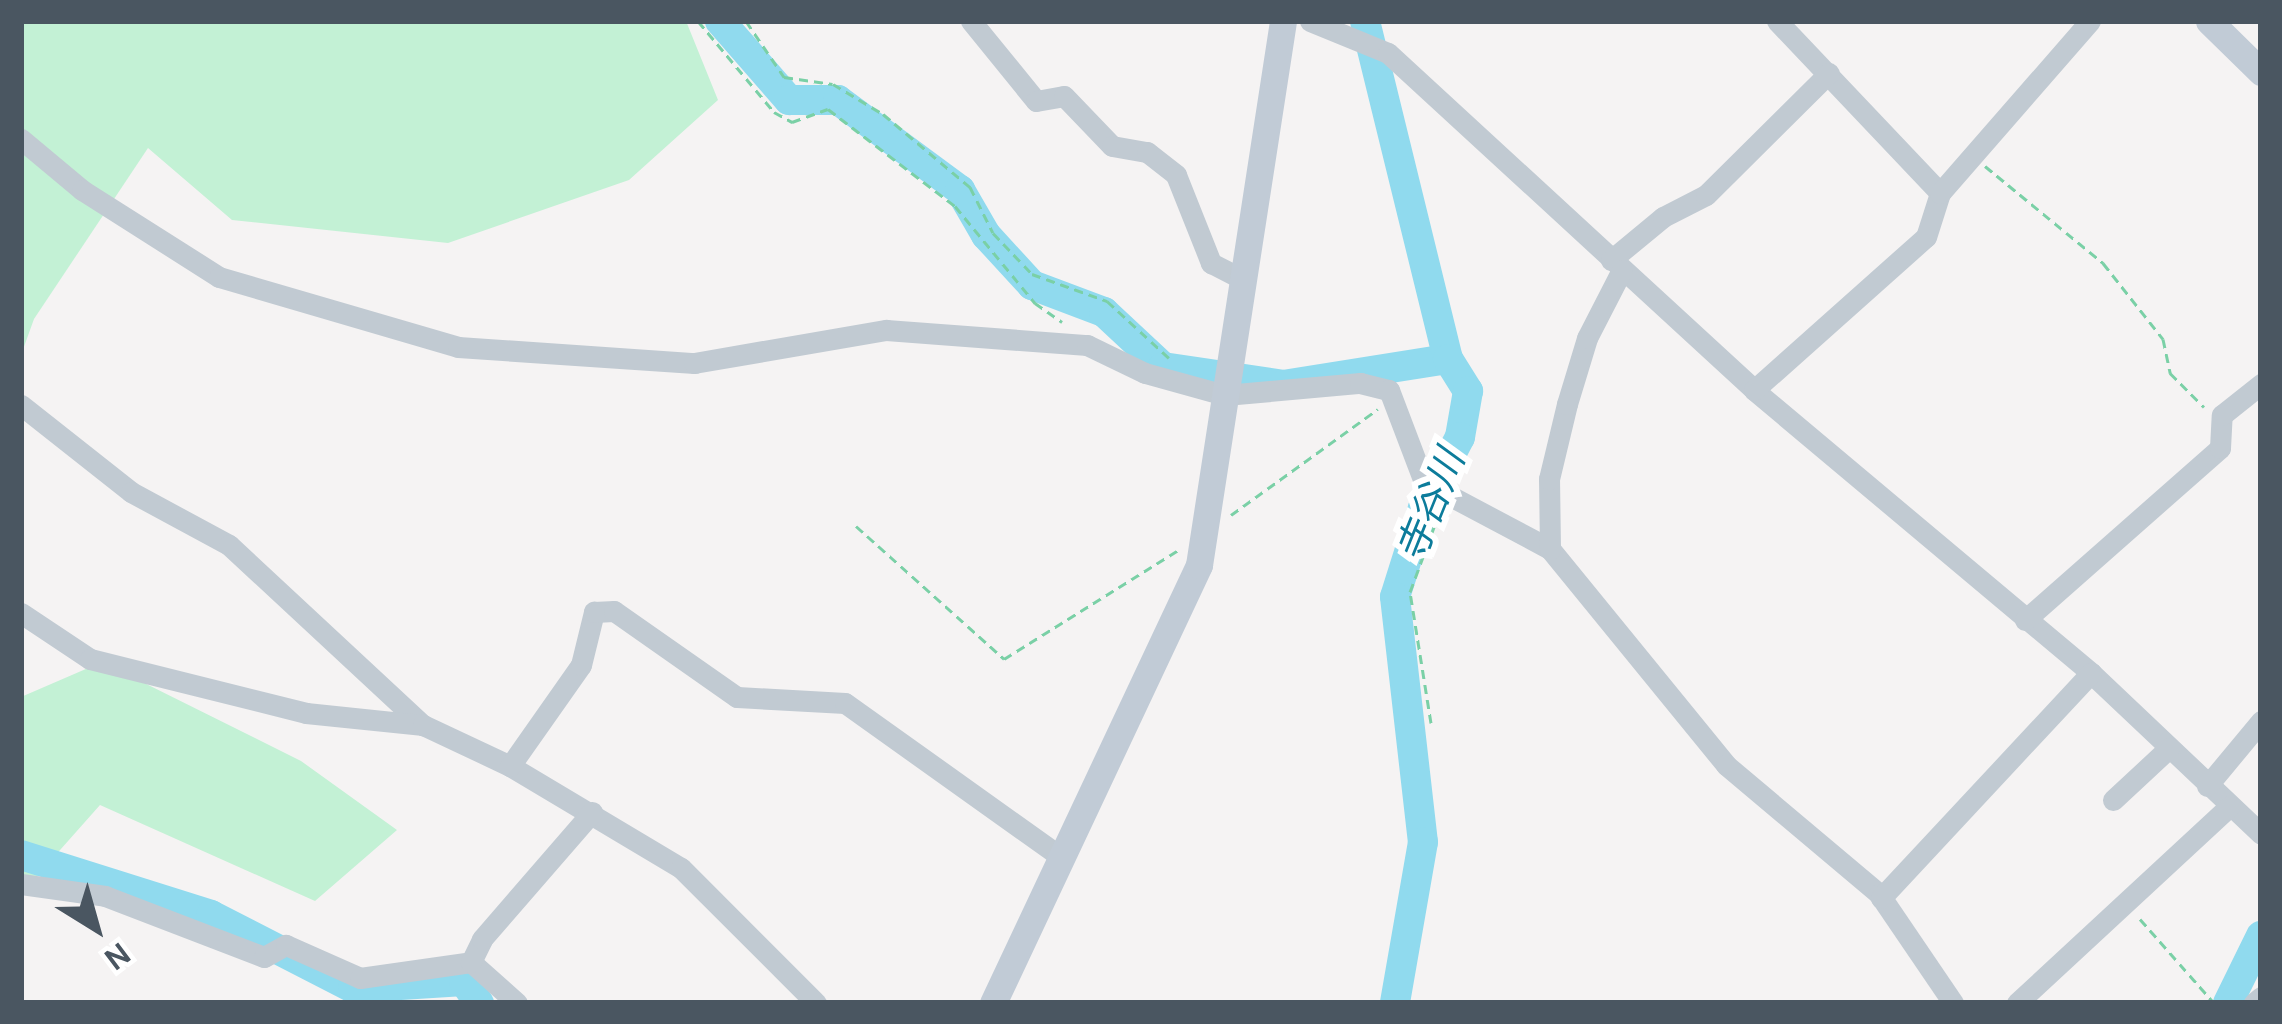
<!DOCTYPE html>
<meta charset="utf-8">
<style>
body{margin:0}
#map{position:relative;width:2282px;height:1024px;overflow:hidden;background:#f5f3f3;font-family:Karla,"Noto Sans JP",sans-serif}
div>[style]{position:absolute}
.green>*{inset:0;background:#c3f1d5}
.river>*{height:30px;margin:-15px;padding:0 15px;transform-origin:15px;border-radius:15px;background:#90daee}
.path>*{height:3px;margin-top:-1.5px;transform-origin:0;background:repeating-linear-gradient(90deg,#7ad0a6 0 9px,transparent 0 15px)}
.street>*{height:21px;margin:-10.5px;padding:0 10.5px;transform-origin:10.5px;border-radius:10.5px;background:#c1cad2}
.secondary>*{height:27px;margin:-13.5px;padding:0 13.5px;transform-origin:13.5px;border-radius:13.5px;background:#c1cbd6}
span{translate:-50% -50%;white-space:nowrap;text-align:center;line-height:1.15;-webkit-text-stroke:12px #fff;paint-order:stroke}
.water-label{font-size:39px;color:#0c7c9b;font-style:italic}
.frame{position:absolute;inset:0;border:24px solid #4a5661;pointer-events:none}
.north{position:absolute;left:36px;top:868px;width:120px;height:120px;-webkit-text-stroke:9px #fff;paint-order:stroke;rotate:143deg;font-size:33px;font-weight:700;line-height:48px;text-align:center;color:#4a5661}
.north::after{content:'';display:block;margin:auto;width:42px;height:54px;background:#4a5661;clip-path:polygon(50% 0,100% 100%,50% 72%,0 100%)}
</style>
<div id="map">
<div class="green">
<i style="clip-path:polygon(21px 21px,686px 21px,718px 100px,629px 180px,448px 243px,232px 220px,148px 148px,34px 319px,21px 355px)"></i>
<i style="clip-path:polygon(102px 662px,301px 761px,397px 830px,315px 901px,100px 805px,21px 894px,21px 697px)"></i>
</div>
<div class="river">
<i style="left:720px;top:21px;width:105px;rotate:48.9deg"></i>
<i style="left:789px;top:100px;width:49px"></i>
<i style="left:838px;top:100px;width:152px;rotate:36.4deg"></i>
<i style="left:960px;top:190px;width:52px;rotate:60deg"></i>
<i style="left:986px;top:235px;width:68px;rotate:47.4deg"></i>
<i style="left:1032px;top:285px;width:77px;rotate:20.6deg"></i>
<i style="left:1104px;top:312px;width:81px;rotate:43deg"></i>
<i style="left:1163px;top:367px;width:121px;rotate:8.5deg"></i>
<i style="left:1283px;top:385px;width:167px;rotate:-9deg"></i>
<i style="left:1365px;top:21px;width:348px;rotate:76.2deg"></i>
<i style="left:1448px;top:359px;width:38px;rotate:58deg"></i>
<i style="left:1468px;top:391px;width:47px;rotate:99.9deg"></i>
<i style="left:1460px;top:437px;width:80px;rotate:117.5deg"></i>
<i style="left:1423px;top:508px;width:93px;rotate:107.5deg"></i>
<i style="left:1395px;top:597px;width:247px;rotate:83.5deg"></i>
<i style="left:1423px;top:842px;width:163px;rotate:99.9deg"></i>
<i style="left:21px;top:855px;width:199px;rotate:17.5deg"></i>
<i style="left:211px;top:915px;width:160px;rotate:27.2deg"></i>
<i style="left:353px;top:988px;width:111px;rotate:-3.6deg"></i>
<i style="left:464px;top:981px;width:27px;rotate:56deg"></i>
<i style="left:2228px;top:1003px;width:75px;rotate:-63.8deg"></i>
</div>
<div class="path">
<i style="left:698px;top:21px;width:119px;rotate:50.1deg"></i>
<i style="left:774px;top:112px;width:21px;rotate:29deg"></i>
<i style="left:792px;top:122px;width:38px;rotate:-20deg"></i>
<i style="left:828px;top:109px;width:160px;rotate:37.4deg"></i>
<i style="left:955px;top:206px;width:126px;rotate:50.5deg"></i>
<i style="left:1035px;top:303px;width:33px;rotate:35deg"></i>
<i style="left:746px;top:21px;width:68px;rotate:55.8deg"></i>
<i style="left:784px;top:77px;width:49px;rotate:8.1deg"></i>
<i style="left:833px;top:84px;width:58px;rotate:31deg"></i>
<i style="left:883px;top:114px;width:114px;rotate:40deg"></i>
<i style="left:970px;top:187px;width:51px;rotate:63.4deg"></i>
<i style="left:993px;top:233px;width:57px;rotate:46.4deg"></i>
<i style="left:1032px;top:274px;width:80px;rotate:19.8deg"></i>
<i style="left:1107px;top:301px;width:84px;rotate:42.6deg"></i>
<i style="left:1985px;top:166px;width:153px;rotate:39.4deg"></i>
<i style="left:2103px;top:263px;width:97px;rotate:51.7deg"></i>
<i style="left:2163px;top:339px;width:35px;rotate:78deg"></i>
<i style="left:2170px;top:373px;width:48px;rotate:45deg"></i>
<i style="left:1231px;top:515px;width:181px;rotate:-35.8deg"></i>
<i style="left:856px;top:526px;width:199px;rotate:41.9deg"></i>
<i style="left:1004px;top:659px;width:208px;rotate:-32deg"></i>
<i style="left:1431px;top:723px;width:133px;rotate:-99.1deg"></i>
<i style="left:1410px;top:592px;width:86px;rotate:-69.7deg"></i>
<i style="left:2140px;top:919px;width:112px;rotate:48.6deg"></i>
</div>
<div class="street">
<i style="left:971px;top:21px;width:103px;rotate:50.9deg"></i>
<i style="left:1036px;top:101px;width:28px;rotate:-10deg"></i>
<i style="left:1064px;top:96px;width:69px;rotate:46.2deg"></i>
<i style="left:1112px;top:146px;width:36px;rotate:10deg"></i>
<i style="left:1147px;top:152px;width:37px;rotate:38deg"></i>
<i style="left:1176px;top:175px;width:95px;rotate:68.3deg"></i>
<i style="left:1211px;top:263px;width:37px;rotate:27deg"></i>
<i style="left:1310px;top:21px;width:84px;rotate:22.3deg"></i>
<i style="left:1388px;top:53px;width:498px;rotate:42.6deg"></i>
<i style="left:1754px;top:390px;width:440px;rotate:40deg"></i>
<i style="left:2091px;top:673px;width:234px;rotate:43.4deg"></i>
<i style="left:1777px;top:21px;width:237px;rotate:46.5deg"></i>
<i style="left:21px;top:139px;width:80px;rotate:39.9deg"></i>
<i style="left:82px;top:190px;width:162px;rotate:32.4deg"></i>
<i style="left:219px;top:277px;width:249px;rotate:16.3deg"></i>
<i style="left:458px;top:347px;width:237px;rotate:3.9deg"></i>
<i style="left:694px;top:363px;width:195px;rotate:-9.8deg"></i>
<i style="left:886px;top:330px;width:202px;rotate:4.3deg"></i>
<i style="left:1087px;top:345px;width:64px;rotate:25.8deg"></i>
<i style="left:1145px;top:373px;width:83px;rotate:15.4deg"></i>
<i style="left:1225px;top:395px;width:136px;rotate:-5.1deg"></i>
<i style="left:1360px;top:383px;width:30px;rotate:14deg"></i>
<i style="left:1389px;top:390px;width:98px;rotate:69.2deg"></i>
<i style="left:1424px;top:482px;width:143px;rotate:28deg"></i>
<i style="left:1550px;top:549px;width:279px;rotate:50.8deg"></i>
<i style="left:1726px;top:765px;width:200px;rotate:40.1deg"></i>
<i style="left:1879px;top:894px;width:132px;rotate:55.8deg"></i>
<i style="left:1611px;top:260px;width:67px;rotate:-39.6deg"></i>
<i style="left:1663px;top:217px;width:48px;rotate:-27.1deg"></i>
<i style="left:1706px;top:195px;width:173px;rotate:-44.8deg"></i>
<i style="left:1754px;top:390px;width:230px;rotate:-41.7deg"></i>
<i style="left:1926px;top:237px;width:46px;rotate:-72.3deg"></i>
<i style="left:1940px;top:193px;width:228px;rotate:-48.9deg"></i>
<i style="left:21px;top:405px;width:140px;rotate:38.3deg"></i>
<i style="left:131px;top:492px;width:111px;rotate:28.4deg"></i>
<i style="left:229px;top:545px;width:265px;rotate:42.9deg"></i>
<i style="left:1550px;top:549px;width:70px;rotate:-90.8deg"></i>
<i style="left:1549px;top:479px;width:77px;rotate:-76.5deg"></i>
<i style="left:1567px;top:404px;width:69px;rotate:-73.1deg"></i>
<i style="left:1587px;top:338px;width:76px;rotate:-62.8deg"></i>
<i style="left:21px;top:613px;width:83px;rotate:33.7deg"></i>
<i style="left:90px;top:659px;width:223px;rotate:14deg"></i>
<i style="left:306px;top:713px;width:118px;rotate:5.9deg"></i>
<i style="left:423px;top:725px;width:96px;rotate:25.2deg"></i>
<i style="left:510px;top:766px;width:199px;rotate:30.8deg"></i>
<i style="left:681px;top:868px;width:191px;rotate:45deg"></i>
<i style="left:2025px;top:620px;width:260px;rotate:-41.4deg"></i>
<i style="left:2220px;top:448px;width:33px;rotate:-87deg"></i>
<i style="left:2222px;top:415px;width:50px;rotate:-38.5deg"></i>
<i style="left:510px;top:766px;width:123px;rotate:-54.9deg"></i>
<i style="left:581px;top:665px;width:55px;rotate:-76.2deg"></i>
<i style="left:594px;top:612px;width:20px;rotate:-3deg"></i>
<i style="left:614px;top:611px;width:150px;rotate:35deg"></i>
<i style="left:737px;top:697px;width:108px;rotate:3.2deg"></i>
<i style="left:845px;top:703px;width:267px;rotate:35.5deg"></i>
<i style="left:2207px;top:786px;width:85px;rotate:-50.3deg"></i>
<i style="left:2113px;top:800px;width:76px;rotate:-42.9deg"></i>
<i style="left:21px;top:884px;width:85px;rotate:8.1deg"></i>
<i style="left:105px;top:896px;width:170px;rotate:21deg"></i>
<i style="left:264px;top:957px;width:25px;rotate:-29deg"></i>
<i style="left:286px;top:945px;width:81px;rotate:24deg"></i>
<i style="left:360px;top:978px;width:112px;rotate:-8.2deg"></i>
<i style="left:1881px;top:898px;width:308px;rotate:-47deg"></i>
<i style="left:517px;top:1003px;width:62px;rotate:-138.3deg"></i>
<i style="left:471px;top:962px;width:25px;rotate:-64deg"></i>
<i style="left:482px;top:939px;width:168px;rotate:-49.1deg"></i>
<i style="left:2017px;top:1003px;width:290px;rotate:-42.8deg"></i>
<i style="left:2254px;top:1003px;width:9px;rotate:-41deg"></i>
</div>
<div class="secondary">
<i style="left:2209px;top:21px;width:73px;rotate:44.4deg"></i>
<i style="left:993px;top:1003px;width:484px;rotate:-64.8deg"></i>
<i style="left:1199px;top:565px;width:550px;rotate:-81.22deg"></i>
</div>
<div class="water-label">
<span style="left:1431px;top:506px;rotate:-68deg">寺谷川</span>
</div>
<div class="frame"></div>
<div class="north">N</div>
</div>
